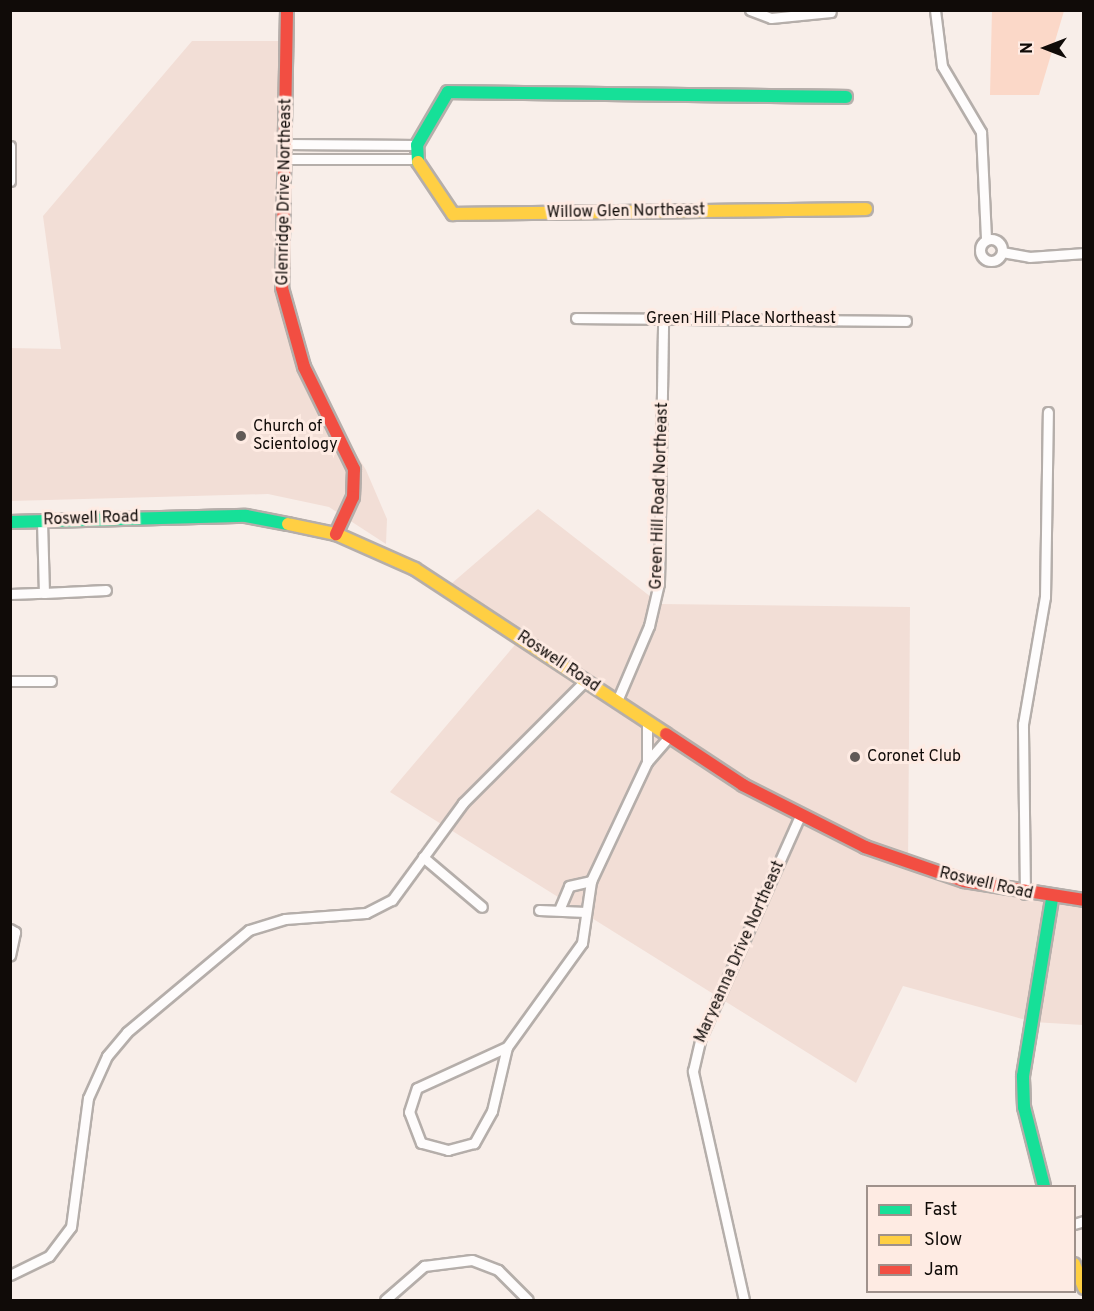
<!DOCTYPE html>
<style>
body{margin:0}
#map{position:relative;width:1094px;height:1311px;overflow:hidden;background:#f8eee9;font-family:Overpass,sans-serif}
div>[style]{position:absolute}
.built>*{inset:0;background:#f2ded6}
.green>*{inset:0;background:#fbd8c8}
.roads{filter:drop-shadow(2px 0 #b5aeaa) drop-shadow(-2px 0 #b5aeaa) drop-shadow(0 2px #b5aeaa) drop-shadow(0 -2px #b5aeaa)}
.street>*{height:9px;margin:-4.5px;padding:0 4.5px;transform-origin:4.5px;border-radius:4.5px;background:#fefcfc}
.street>.ring{margin:-4.5px;padding:0;box-sizing:content-box;background:none;border:9px solid #fefcfc;border-radius:50%}
.fast>*{height:12px;margin:-6px;padding:0 6px;transform-origin:6px;border-radius:6px;background:#16e098}
.slow>*{height:12px;margin:-6px;padding:0 6px;transform-origin:6px;border-radius:6px;background:#ffcf43}
.jam>*{height:12px;margin:-6px;padding:0 6px;transform-origin:6px;border-radius:6px;background:#f24e42}
.dots>*{width:16px;height:16px;translate:-50% -50%;box-sizing:border-box;border:3px solid #feebe3;border-radius:50%}
span{translate:-50% -50%;white-space:nowrap;text-align:center;line-height:1.15;-webkit-text-stroke:6px #feebe3;paint-order:stroke}
.street-label{font-size:16px;color:#100b08}
.poi-label{font-size:16px;color:#100b08}
.left{translate:0 -50%;text-align:left}
.frame{position:absolute;inset:0;border:12px solid #100b08;pointer-events:none}
.legend{position:absolute;left:866px;top:1185px;width:210px;height:108px;box-sizing:border-box;background:#feebe3;border:2px solid #9f918b;margin:0;padding:8px 10px;list-style:none;font-size:18px;color:#100b08}
.legend li{display:flex;align-items:center;gap:12px;height:30px}
.legend b{width:30px;border:2px solid #9f918b}
.north{position:absolute;left:1016px;top:18px;width:60px;height:60px;-webkit-text-stroke:4px #feebe3;paint-order:stroke;rotate:270deg;font-size:16px;font-weight:700;line-height:24px;text-align:center;color:#100b08}
.north::after{content:'';display:block;margin:auto;width:21px;height:27px;background:#100b08;clip-path:polygon(50% 0,100% 100%,50% 72%,0 100%)}
</style>
<div id="map">
<div class="built">
<i style="clip-path:polygon(192px 41px,289px 41px,279px 254px,306px 374px,366px 470px,387px 519px,386px 544px,329px 507px,268px 494px,11px 501px,10px 348px,61px 349px,43px 216px)"></i>
<i style="clip-path:polygon(538px 509px,660px 604px,910px 607px,908px 867px,1083px 905px,1083px 1025px,1033px 1022px,903px 986px,856px 1083px,390px 792px,520px 639px,444px 590px)"></i>
</div>
<div class="green">
<i style="clip-path:polygon(992px 10px,1064px 11px,1039px 95px,990px 95px)"></i>
</div>
<div class="roads">
<div class="street">
<i style="left:750px;top:10px;width:22px;rotate:21deg"></i>
<i style="left:771px;top:18px;width:60px;rotate:-5.7deg"></i>
<i style="left:935px;top:10px;width:56px;rotate:82.9deg"></i>
<i style="left:942px;top:66px;width:77px;rotate:59.4deg"></i>
<i style="left:981px;top:132px;width:108px;rotate:87.3deg"></i>
<i style="left:286px;top:144px;width:131px;rotate:0.4deg"></i>
<i style="left:10px;top:146px;width:35px;rotate:90deg"></i>
<i style="left:286px;top:159px;width:130px"></i>
<i class="ring" style="left:980px;top:239px;width:13px;height:13px"></i>
<i style="left:1002px;top:252px;width:28px;rotate:10deg"></i>
<i style="left:1030px;top:257px;width:54px;rotate:-4.2deg"></i>
<i style="left:576px;top:318px;width:330px;rotate:0.5deg"></i>
<i style="left:44px;top:593px;width:62px;rotate:-2.8deg"></i>
<i style="left:10px;top:594px;width:34px;rotate:-2deg"></i>
<i style="left:44px;top:593px;width:72px;rotate:-91.6deg"></i>
<i style="left:10px;top:681px;width:41px"></i>
<i style="left:617px;top:701px;width:82px;rotate:-66.9deg"></i>
<i style="left:649px;top:626px;width:44px;rotate:-76.9deg"></i>
<i style="left:659px;top:583px;width:264px;rotate:-89.1deg"></i>
<i style="left:647px;top:762px;width:35px;rotate:-49deg"></i>
<i style="left:423px;top:857px;width:77px;rotate:40.3deg"></i>
<i style="left:1025px;top:894px;width:170px;rotate:-90.7deg"></i>
<i style="left:1023px;top:724px;width:129px;rotate:-80.2deg"></i>
<i style="left:1045px;top:597px;width:185px;rotate:-89.1deg"></i>
<i style="left:539px;top:910px;width:47px;rotate:2.4deg"></i>
<i style="left:559px;top:910px;width:26px;rotate:-67deg"></i>
<i style="left:569px;top:886px;width:23px;rotate:-13deg"></i>
<i style="left:10px;top:929px;width:6px;rotate:31deg"></i>
<i style="left:15px;top:932px;width:24px;rotate:102deg"></i>
<i style="left:507px;top:1047px;width:66px;rotate:103.2deg"></i>
<i style="left:492px;top:1111px;width:37px;rotate:119deg"></i>
<i style="left:474px;top:1143px;width:27px;rotate:165deg"></i>
<i style="left:448px;top:1150px;width:28px;rotate:-165deg"></i>
<i style="left:421px;top:1143px;width:33px;rotate:-111deg"></i>
<i style="left:409px;top:1112px;width:25px;rotate:-72deg"></i>
<i style="left:417px;top:1088px;width:99px;rotate:-24.5deg"></i>
<i style="left:507px;top:1047px;width:128px;rotate:-54.2deg"></i>
<i style="left:582px;top:943px;width:63px;rotate:-81.7deg"></i>
<i style="left:591px;top:881px;width:132px;rotate:-64.8deg"></i>
<i style="left:647px;top:762px;width:41px;rotate:-90deg"></i>
<i style="left:1074px;top:1224px;width:10px;rotate:-17deg"></i>
<i style="left:10px;top:1275px;width:43px;rotate:-26deg"></i>
<i style="left:49px;top:1256px;width:36px;rotate:-53deg"></i>
<i style="left:71px;top:1227px;width:130px;rotate:-82.5deg"></i>
<i style="left:88px;top:1098px;width:46px;rotate:-65.7deg"></i>
<i style="left:107px;top:1056px;width:31px;rotate:-50deg"></i>
<i style="left:127px;top:1032px;width:159px;rotate:-39.9deg"></i>
<i style="left:249px;top:930px;width:38px;rotate:-17deg"></i>
<i style="left:285px;top:919px;width:81px;rotate:-4.2deg"></i>
<i style="left:366px;top:913px;width:29px;rotate:-27deg"></i>
<i style="left:392px;top:900px;width:120px;rotate:-53.8deg"></i>
<i style="left:463px;top:803px;width:173px;rotate:-45deg"></i>
<i style="left:385px;top:1300px;width:52px;rotate:-41.1deg"></i>
<i style="left:424px;top:1266px;width:48px;rotate:-7.1deg"></i>
<i style="left:472px;top:1260px;width:28px;rotate:21deg"></i>
<i style="left:498px;top:1270px;width:42px;rotate:45deg"></i>
<i style="left:744px;top:1300px;width:235px;rotate:-102.6deg"></i>
<i style="left:693px;top:1071px;width:35px;rotate:-77deg"></i>
<i style="left:701px;top:1037px;width:242px;rotate:-65.9deg"></i>
</div>
<div class="fast">
<i style="left:418px;top:162px;width:17px;rotate:-93deg"></i>
<i style="left:417px;top:145px;width:61px;rotate:-59.7deg"></i>
<i style="left:448px;top:92px;width:398px;rotate:0.7deg"></i>
<i style="left:10px;top:522px;width:236px;rotate:-1.5deg"></i>
<i style="left:246px;top:516px;width:43px;rotate:10.8deg"></i>
<i style="left:1044px;top:1186px;width:81px;rotate:-104.2deg"></i>
<i style="left:1024px;top:1107px;width:31px;rotate:-92deg"></i>
<i style="left:1023px;top:1076px;width:180px;rotate:-80.7deg"></i>
</div>
<div class="slow">
<i style="left:418px;top:162px;width:63px;rotate:56.1deg"></i>
<i style="left:453px;top:214px;width:413px;rotate:-0.7deg"></i>
<i style="left:288px;top:524px;width:49px;rotate:11.8deg"></i>
<i style="left:336px;top:534px;width:86px;rotate:23.9deg"></i>
<i style="left:415px;top:569px;width:300px;rotate:33.3deg"></i>
<i style="left:1074px;top:1264px;width:26px;rotate:67deg"></i>
</div>
<div class="jam">
<i style="left:287px;top:10px;width:278px;rotate:91deg"></i>
<i style="left:282px;top:288px;width:82px;rotate:74.4deg"></i>
<i style="left:304px;top:367px;width:114px;rotate:63.9deg"></i>
<i style="left:354px;top:469px;width:28px;rotate:92deg"></i>
<i style="left:353px;top:497px;width:41px;rotate:114.7deg"></i>
<i style="left:666px;top:734px;width:92px;rotate:33.5deg"></i>
<i style="left:743px;top:785px;width:137px;rotate:26.9deg"></i>
<i style="left:865px;top:847px;width:105px;rotate:19deg"></i>
<i style="left:964px;top:881px;width:121px;rotate:9deg"></i>
</div>
</div>
<div class="dots">
<i style="left:241px;top:436px;background:#615a57"></i>
<i style="left:855px;top:757px;background:#615a57"></i>
</div>
<div class="street-label">
<span style="left:285px;top:192px;rotate:-89deg">Glenridge Drive Northeast</span>
<span style="left:626px;top:212px;rotate:-1deg">Willow Glen Northeast</span>
<span style="left:741px;top:319px">Green Hill Place Northeast</span>
<span style="left:660px;top:496px;rotate:-88deg">Green Hill Road Northeast</span>
<span style="left:91px;top:519px;rotate:-2deg">Roswell Road</span>
<span style="left:558px;top:662px;rotate:34deg">Roswell Road</span>
<span style="left:986px;top:884px;rotate:13deg">Roswell Road</span>
<span style="left:740px;top:952px;rotate:-66deg">Maryeanna Drive Northeast</span>
</div>
<div class="poi-label">
<span class="left" style="left:253px;top:436px">Church of<br>Scientology</span>
<span class="left" style="left:867px;top:757px">Coronet Club</span>
</div>
<div class="frame"></div>
<ul class="legend">
<li><b style="height:8px;background:#16e098"></b>Fast</li>
<li><b style="height:8px;background:#ffcf43"></b>Slow</li>
<li><b style="height:8px;background:#f24e42"></b>Jam</li>
</ul>
<div class="north">N</div>
</div>
